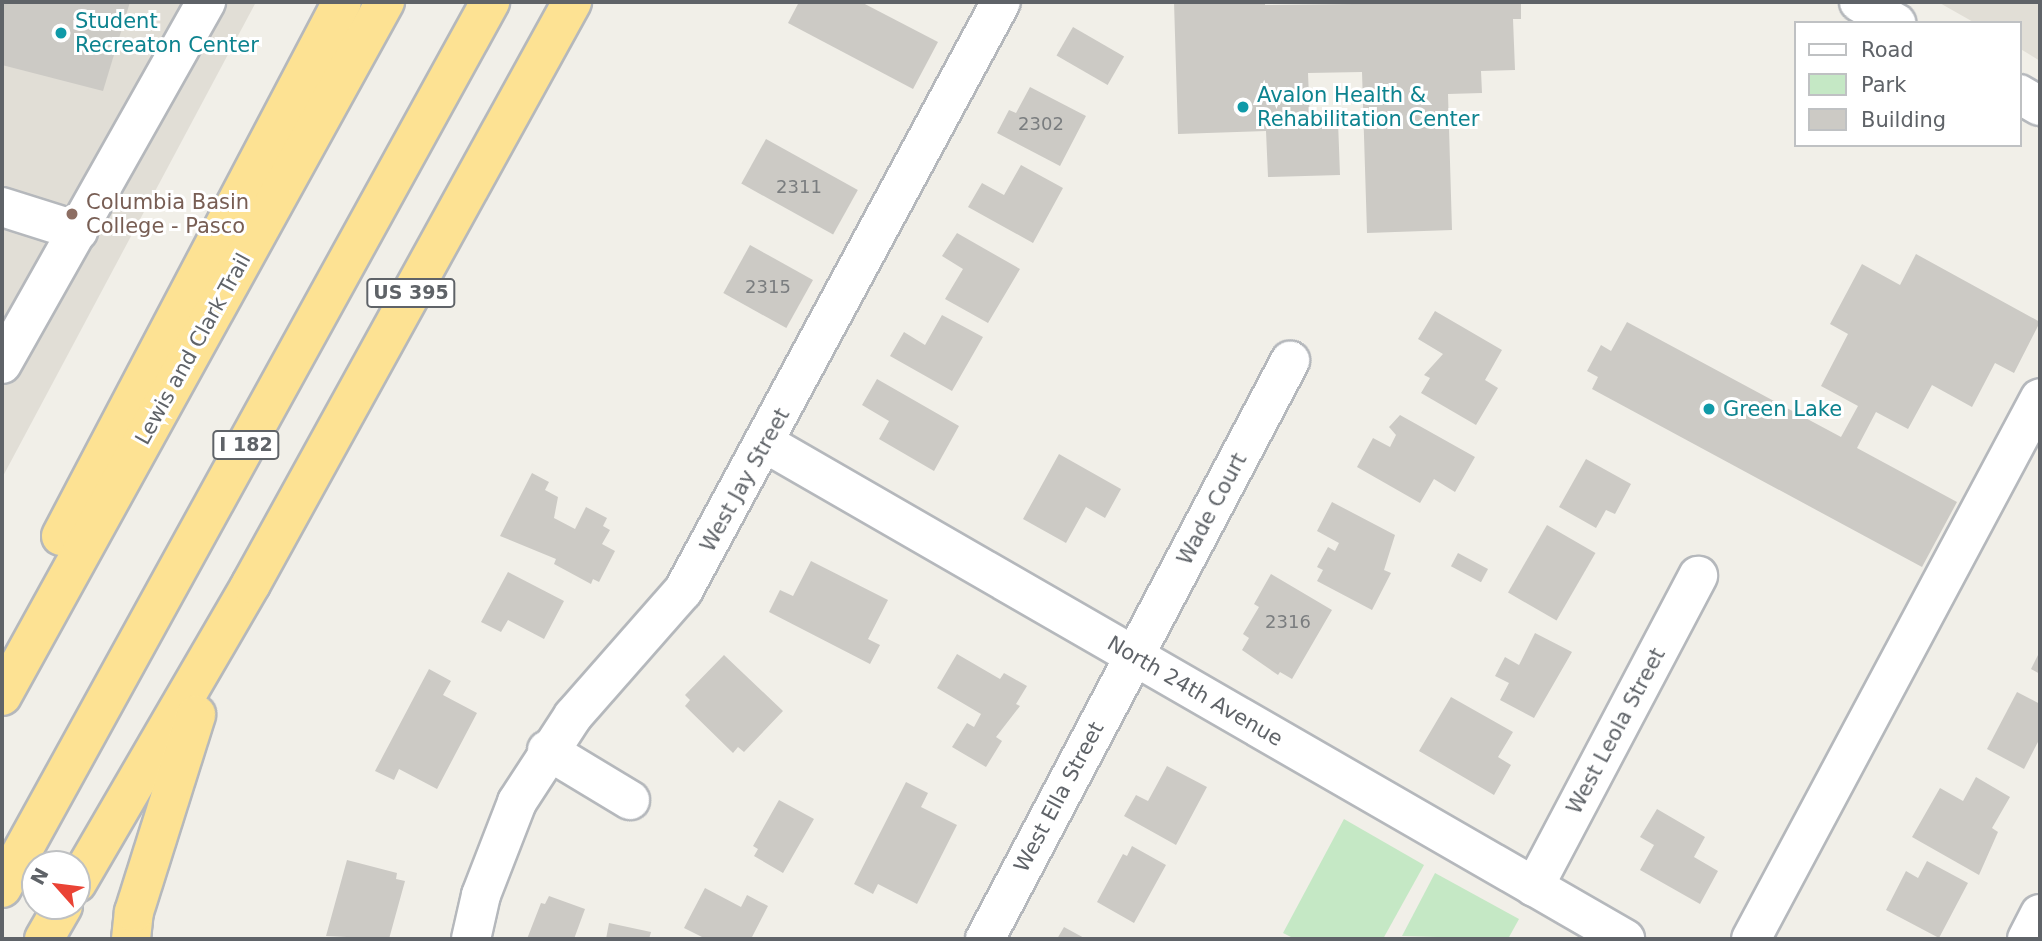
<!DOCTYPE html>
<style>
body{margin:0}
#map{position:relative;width:2042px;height:941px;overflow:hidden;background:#f1efe8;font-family:"DejaVu Sans",sans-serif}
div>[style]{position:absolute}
.education>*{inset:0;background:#e1ded6}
.green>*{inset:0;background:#c5e8c5}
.building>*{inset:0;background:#cccac5;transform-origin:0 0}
.roads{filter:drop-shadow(2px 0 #b5b8bc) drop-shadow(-2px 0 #b5b8bc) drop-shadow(0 2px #b5b8bc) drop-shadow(0 -2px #b5b8bc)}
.minor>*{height:38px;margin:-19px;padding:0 19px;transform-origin:19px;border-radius:19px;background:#fff}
.highway>*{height:38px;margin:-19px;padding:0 19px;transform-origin:19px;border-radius:19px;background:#fde293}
.dots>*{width:19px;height:19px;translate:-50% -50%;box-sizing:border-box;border:4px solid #fff;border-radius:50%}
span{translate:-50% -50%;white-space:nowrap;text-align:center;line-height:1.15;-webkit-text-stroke:6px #fff;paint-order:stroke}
.number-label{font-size:18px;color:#7a7d7f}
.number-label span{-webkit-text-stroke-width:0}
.shield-label span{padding:2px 5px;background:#fff;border:2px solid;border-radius:5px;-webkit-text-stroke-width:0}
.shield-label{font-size:19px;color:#5f6368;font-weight:700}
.culture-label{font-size:21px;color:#0d838f}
.left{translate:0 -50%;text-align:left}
.education-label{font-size:21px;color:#785e54}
.street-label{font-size:21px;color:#5f6368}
.frame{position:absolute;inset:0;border:4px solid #5f6368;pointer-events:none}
.legend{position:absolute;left:1794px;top:21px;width:228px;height:126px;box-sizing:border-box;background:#fff;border:2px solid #bfc1c3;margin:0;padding:9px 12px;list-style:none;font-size:21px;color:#5f6368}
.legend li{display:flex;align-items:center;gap:14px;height:35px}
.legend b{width:35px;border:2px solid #bfc1c3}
.north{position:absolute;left:21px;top:850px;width:70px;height:70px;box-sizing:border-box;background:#fff;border:2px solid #bfc1c3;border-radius:50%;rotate:298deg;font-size:19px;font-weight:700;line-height:28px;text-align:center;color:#5f6368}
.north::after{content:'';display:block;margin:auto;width:24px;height:32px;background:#ea4335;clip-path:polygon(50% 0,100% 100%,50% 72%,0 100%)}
</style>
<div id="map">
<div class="education">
<i style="clip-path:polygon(2px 2px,256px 2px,2px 478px)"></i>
<i style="clip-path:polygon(1938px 2px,2040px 2px,2040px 61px,2019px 48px,2019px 23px,1975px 23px)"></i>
</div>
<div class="green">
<i style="clip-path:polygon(1344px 819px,1424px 865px,1383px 939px,1295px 939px,1283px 933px)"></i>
<i style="clip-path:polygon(1435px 873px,1519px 919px,1508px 939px,1402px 936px)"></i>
</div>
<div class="building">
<i style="clip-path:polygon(2px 2px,130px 2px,103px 91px,2px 65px)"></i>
<i style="clip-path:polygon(799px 2px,861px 2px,938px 42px,913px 89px,788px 23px)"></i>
<i style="clip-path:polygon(1174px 2px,1265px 2px,1265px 5px,1521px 2px,1521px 19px,1513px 19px,1515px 70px,1481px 71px,1482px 93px,1448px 94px,1452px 230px,1367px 233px,1362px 72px,1308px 73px,1310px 122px,1338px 121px,1340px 175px,1268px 177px,1266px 131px,1178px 134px)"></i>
<i style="left:1073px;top:27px;width:59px;height:33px;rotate:30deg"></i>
<i style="clip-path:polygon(1030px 87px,1086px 116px,1060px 166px,997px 133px,1009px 110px,1016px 113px)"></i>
<i style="left:766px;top:139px;width:105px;height:51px;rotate:29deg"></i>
<i style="clip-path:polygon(1021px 165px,1063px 188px,1033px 243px,968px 207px,982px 183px,1004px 195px)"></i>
<i style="clip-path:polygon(957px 233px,1020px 269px,988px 323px,945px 299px,963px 269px,942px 256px)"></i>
<i style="left:750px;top:245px;width:72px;height:55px;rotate:29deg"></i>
<i style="clip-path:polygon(1916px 254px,2040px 322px,2014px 373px,1995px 363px,1972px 407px,1932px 385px,1908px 429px,1876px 412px,1857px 448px,1957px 502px,1922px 567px,1592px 389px,1598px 377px,1587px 371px,1601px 345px,1611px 351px,1627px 322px,1841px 437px,1858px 406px,1821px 386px,1848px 334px,1830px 324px,1862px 264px,1900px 285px)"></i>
<i style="clip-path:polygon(1435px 311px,1502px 350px,1485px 380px,1498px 388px,1476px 425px,1421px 393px,1430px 378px,1424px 375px,1443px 354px,1418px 339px)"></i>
<i style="clip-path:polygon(942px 315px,983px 337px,952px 391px,890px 356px,904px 332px,925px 345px)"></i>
<i style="clip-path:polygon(877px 379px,959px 426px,934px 471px,879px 439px,889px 421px,862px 405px)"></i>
<i style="clip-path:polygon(1400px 415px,1475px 457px,1455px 492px,1434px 479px,1420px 503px,1357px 467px,1373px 438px,1390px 447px,1396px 435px,1389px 427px)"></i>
<i style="clip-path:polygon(1059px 454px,1121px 489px,1105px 518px,1086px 507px,1066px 543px,1023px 519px)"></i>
<i style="clip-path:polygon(1586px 459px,1631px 484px,1615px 514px,1606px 510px,1596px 528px,1559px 507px)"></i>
<i style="clip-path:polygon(532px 473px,549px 482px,545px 490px,558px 497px,554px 518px,575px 529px,586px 507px,607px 518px,603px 526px,610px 530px,602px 544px,615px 551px,599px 582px,593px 579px,591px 584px,554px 564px,556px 559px,500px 536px)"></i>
<i style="clip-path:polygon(1332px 502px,1395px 535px,1384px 570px,1391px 573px,1372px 610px,1317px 581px,1323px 570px,1317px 567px,1328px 547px,1335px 551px,1339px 543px,1317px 531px)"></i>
<i style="left:1547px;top:525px;width:56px;height:78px;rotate:30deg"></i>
<i style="left:1458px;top:553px;width:34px;height:15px;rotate:28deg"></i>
<i style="clip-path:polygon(811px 561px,888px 600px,868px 639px,880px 645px,870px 664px,769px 612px,780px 590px,793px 596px)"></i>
<i style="clip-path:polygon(508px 572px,564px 601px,544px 639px,508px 620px,501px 632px,481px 622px)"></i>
<i style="clip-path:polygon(1271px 574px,1332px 610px,1292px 679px,1280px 672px,1278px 675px,1242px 650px,1249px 638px,1243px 634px,1259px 607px,1254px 604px)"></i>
<i style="clip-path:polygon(1535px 633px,1572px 652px,1534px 718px,1500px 700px,1509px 683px,1495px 676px,1505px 657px,1519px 665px)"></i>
<i style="clip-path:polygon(2040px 651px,2040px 674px,2031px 669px)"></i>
<i style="clip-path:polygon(957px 654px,1000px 679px,1004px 673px,1027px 686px,1016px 704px,1020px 706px,996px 737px,1002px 741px,986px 767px,952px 747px,967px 723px,974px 727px,981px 714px,937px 688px)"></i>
<i style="clip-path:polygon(724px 655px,783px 711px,744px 752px,738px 747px,733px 753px,685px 706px,690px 700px,685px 695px)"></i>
<i style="clip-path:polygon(429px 669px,451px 681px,443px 695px,477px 713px,437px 789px,399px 769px,394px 780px,375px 771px)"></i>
<i style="clip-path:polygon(2017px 692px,2040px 704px,2040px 738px,2024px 769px,1987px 749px)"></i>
<i style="clip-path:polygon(1451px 697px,1513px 732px,1498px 757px,1511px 765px,1494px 795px,1419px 751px)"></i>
<i style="clip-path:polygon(1167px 766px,1207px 787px,1176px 845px,1124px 816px,1136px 795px,1148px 801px)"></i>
<i style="clip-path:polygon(1976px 777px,2010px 797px,1992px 828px,1998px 832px,1979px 875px,1912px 837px,1940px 788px,1963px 801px)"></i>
<i style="clip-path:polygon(906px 782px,928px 793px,921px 807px,957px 825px,917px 904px,878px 884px,873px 894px,854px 884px)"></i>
<i style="clip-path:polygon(779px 800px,814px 819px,783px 873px,754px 856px,758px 849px,753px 846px)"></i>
<i style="clip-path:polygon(1657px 809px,1705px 837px,1694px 857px,1718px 871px,1700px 904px,1640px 870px,1654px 845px,1640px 837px)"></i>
<i style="clip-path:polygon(1132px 846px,1166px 865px,1134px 923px,1097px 902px,1123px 854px,1127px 856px)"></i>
<i style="clip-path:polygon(347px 860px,397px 873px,396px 879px,405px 881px,389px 939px,326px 936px)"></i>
<i style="clip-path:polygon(1927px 861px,1968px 883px,1939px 938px,1886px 910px,1906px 871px,1918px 878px)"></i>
<i style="clip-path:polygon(705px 888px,741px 907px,747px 895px,768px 906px,751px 939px,706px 939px,684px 928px)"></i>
<i style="clip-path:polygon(549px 896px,585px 909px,574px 939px,527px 939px,541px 903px,545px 904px)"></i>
<i style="clip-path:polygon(609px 923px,651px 932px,649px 939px,606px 939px)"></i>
<i style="clip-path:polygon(1064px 927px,1086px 939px,1057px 939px)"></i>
</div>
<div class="roads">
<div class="minor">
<i style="left:1859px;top:2px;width:43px;rotate:29.6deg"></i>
<i style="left:2019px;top:94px;width:24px;rotate:30deg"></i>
<i style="left:2px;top:207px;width:80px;rotate:17.5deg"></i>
<i style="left:2px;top:364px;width:416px;rotate:-60.6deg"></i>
<i style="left:765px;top:443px;width:993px;rotate:29.97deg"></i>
<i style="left:547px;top:750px;width:97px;rotate:31.1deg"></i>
<i style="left:1534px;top:887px;width:352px;rotate:-62.2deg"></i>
<i style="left:471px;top:939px;width:45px;rotate:-77.2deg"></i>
<i style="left:481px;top:895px;width:100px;rotate:-68.8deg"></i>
<i style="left:517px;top:802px;width:103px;rotate:-56.9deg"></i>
<i style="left:573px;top:716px;width:167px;rotate:-48.7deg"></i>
<i style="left:683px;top:591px;width:669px;rotate:-61.64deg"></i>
<i style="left:985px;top:939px;width:654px;rotate:-62.18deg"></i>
<i style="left:1751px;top:939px;width:613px;rotate:-61.89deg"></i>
<i style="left:2027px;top:939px;width:28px;rotate:-63deg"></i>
</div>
<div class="highway">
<i style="left:61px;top:536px;width:603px;rotate:-62.25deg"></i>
<i style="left:2px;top:696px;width:793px;rotate:-61.11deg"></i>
<i style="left:77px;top:883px;width:346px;rotate:-59.8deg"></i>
<i style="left:251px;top:584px;width:665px;rotate:-61.12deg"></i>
<i style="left:2px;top:888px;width:1012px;rotate:-61.15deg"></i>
<i style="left:44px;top:939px;width:38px;rotate:-60deg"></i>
<i style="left:131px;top:939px;width:27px;rotate:-84deg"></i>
<i style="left:134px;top:912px;width:207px;rotate:-72.5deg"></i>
</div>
</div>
<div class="dots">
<i style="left:61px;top:33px;background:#0f9aa8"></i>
<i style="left:1243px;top:107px;background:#0f9aa8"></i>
<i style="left:72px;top:214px;background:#8d6e63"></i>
<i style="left:1709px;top:409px;background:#0f9aa8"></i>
</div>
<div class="number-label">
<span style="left:1041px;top:124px">2302</span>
<span style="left:799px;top:187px">2311</span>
<span style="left:768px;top:287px">2315</span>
<span style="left:1288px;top:622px">2316</span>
</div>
<div class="shield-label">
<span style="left:411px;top:293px">US 395</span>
<span style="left:246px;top:445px">I 182</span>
</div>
<div class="culture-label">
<span class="left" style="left:75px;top:33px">Student<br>Recreaton Center</span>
<span class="left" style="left:1257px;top:107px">Avalon Health &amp;<br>Rehabilitation Center</span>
<span class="left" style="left:1723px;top:409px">Green Lake</span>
</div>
<div class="education-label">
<span class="left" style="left:86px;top:214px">Columbia Basin<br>College - Pasco</span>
</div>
<div class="street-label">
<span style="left:193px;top:349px;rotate:-61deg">Lewis and Clark Trail</span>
<span style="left:745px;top:480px;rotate:-61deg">West Jay Street</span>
<span style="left:1212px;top:509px;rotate:-62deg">Wade Court</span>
<span style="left:1195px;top:691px;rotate:30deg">North 24th Avenue</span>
<span style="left:1616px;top:731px;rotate:-62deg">West Leola Street</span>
<span style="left:1059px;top:797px;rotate:-62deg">West Ella Street</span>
</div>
<div class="frame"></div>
<ul class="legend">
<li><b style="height:9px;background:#fff"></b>Road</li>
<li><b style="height:19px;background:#c5e8c5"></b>Park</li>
<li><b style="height:19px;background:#cccac5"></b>Building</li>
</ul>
<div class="north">N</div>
</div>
